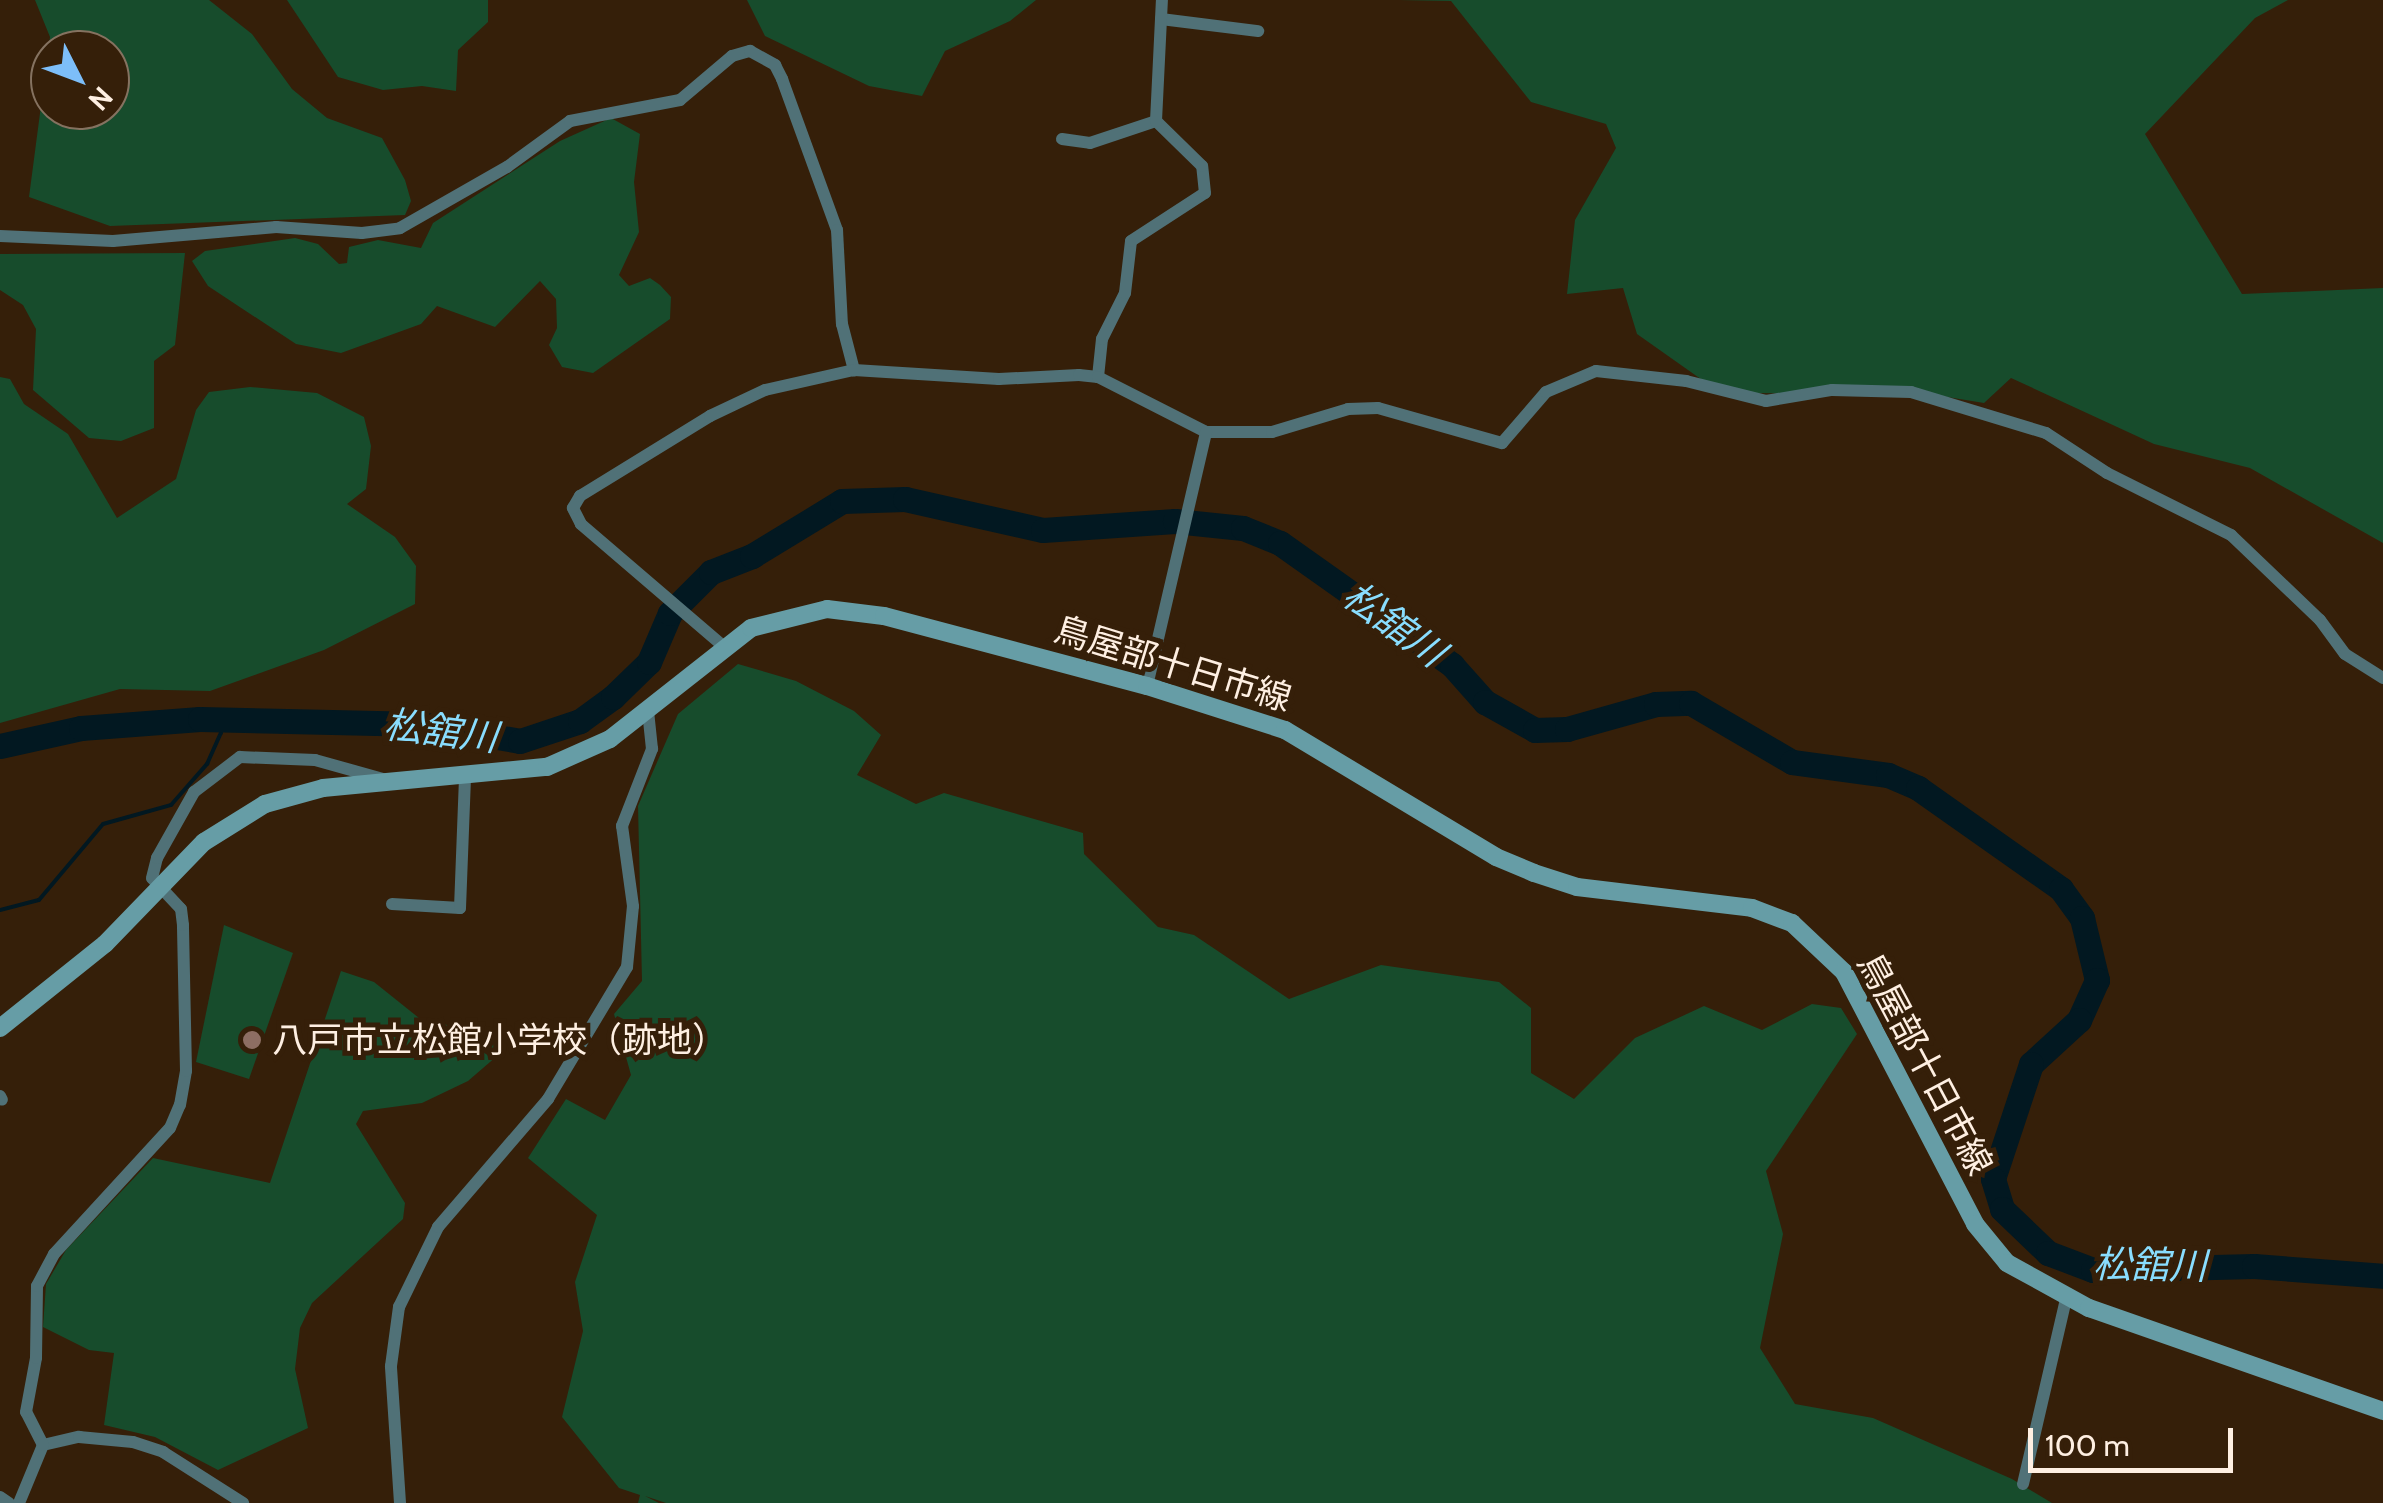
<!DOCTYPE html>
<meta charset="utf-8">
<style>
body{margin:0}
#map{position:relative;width:2383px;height:1503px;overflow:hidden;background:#351f09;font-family:Cabin,"Noto Sans JP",sans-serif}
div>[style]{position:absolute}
.green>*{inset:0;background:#174c2c}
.stream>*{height:4px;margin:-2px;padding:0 2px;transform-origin:2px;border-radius:2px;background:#021821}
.river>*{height:25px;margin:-12.5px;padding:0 12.5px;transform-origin:12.5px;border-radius:12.5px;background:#021821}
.minor>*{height:12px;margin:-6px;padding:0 6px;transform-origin:6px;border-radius:6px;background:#507177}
.secondary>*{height:18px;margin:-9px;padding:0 9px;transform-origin:9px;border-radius:9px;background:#669da6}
.dots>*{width:28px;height:28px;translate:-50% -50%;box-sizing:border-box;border:5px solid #351f09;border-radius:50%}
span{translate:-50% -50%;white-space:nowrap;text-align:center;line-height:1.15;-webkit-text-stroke:10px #351f09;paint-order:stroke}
.street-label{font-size:35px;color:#feefe2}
.poi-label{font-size:35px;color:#feefe2}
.left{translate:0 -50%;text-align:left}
.water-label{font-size:38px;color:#89ddfe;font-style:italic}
.north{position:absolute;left:30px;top:30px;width:100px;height:100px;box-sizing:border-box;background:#351f09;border:2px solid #857260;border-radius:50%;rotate:132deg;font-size:28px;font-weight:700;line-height:40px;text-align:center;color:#feefe2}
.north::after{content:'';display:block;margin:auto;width:35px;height:45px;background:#7dbef9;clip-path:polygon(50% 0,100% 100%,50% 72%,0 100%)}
.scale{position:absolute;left:2028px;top:1428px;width:205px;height:45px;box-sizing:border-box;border:5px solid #feefe2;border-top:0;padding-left:12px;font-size:30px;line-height:35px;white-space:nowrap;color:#feefe2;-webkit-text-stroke:8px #351f09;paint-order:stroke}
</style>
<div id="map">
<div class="green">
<i style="clip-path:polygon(evenodd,35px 0,209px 0,252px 34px,292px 89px,327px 118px,382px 138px,405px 180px,411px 201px,405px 215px,110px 226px,29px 197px,50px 37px,35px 0,50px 50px,110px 50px,110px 110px,50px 110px,50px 50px)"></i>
<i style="clip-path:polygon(287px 0,488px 0,488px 22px,458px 50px,456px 91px,422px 86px,383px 90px,338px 77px)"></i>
<i style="clip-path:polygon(747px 0,1036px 0,1010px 21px,945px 51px,922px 96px,869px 86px,765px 36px)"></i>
<i style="clip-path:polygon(1399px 0,2288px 0,2255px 18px,2145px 134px,2242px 294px,2383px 288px,2383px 543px,2250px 468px,2154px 444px,2011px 378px,1984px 403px,1935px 395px,1749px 393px,1705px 382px,1637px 334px,1623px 288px,1567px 294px,1575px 220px,1616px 148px,1606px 124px,1531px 102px,1451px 1px)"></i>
<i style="clip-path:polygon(611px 118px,640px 134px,634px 182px,639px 232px,619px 275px,629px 286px,650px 278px,660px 285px,671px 297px,670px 319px,593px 373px,562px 367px,549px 345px,557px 328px,556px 299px,540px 281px,495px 327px,437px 306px,421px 324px,341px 353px,296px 344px,208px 286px,192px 261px,205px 251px,295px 238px,318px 244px,339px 264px,347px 263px,349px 247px,378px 240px,421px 248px,433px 223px,560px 141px)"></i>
<i style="clip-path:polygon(185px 253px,175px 345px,154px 361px,154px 428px,121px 441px,89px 438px,33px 390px,36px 329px,23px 305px,0 290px,0 254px)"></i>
<i style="clip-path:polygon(0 377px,10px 379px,24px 404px,68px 434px,117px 518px,176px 479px,196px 410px,209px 392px,250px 387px,317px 393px,364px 417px,371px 446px,366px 489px,347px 504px,395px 537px,416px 566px,415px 604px,324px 650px,210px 691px,120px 689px,0 723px)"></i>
<i style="clip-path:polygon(738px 664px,796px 681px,854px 711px,881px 735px,857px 775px,916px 804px,944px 793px,1083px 833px,1084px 854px,1158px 927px,1194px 935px,1289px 999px,1381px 965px,1499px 982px,1531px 1008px,1531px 1073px,1574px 1099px,1635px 1038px,1704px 1006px,1762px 1030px,1812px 1004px,1841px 1008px,1857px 1034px,1766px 1171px,1783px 1234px,1760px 1348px,1795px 1404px,1873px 1418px,2012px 1479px,2052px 1503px,666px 1503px,645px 1496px,659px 1503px,638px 1503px,640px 1495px,619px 1488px,562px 1417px,583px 1331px,575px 1282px,597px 1215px,528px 1158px,566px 1099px,605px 1120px,631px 1075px,614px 1014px,642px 981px,638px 806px,678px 714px)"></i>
<i style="clip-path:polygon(224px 925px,293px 953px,249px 1079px,196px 1062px)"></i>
<i style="clip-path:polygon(341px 971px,374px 982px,424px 1022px,440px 1020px,461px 1036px,483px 1027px,495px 1036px,497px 1056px,468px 1081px,422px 1103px,363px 1111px,356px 1124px,405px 1203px,403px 1219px,312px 1303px,300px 1328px,295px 1369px,308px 1428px,218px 1470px,155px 1437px,104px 1425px,114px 1353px,89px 1350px,43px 1327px,46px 1284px,66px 1250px,153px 1158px,270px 1183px)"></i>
</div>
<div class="stream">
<i style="left:0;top:910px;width:40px;rotate:-14.4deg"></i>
<i style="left:39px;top:900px;width:99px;rotate:-49.9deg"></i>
<i style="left:103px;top:824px;width:71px;rotate:-15.6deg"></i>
<i style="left:171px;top:805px;width:55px;rotate:-48.7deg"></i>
<i style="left:207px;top:764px;width:34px;rotate:-66deg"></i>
<i style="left:221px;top:733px;width:13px;rotate:-94deg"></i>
</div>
<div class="river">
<i style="left:0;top:746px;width:83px;rotate:-12.5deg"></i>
<i style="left:81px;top:728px;width:119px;rotate:-4.3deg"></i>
<i style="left:200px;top:719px;width:221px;rotate:1.3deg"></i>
<i style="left:421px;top:724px;width:100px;rotate:9.7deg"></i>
<i style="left:520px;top:741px;width:63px;rotate:-18.4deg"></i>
<i style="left:580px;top:721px;width:41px;rotate:-36deg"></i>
<i style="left:613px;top:697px;width:50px;rotate:-44.2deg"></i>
<i style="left:649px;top:662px;width:53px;rotate:-66.8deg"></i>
<i style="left:670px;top:613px;width:58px;rotate:-45deg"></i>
<i style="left:711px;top:572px;width:44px;rotate:-21.3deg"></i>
<i style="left:752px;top:556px;width:105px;rotate:-31.4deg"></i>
<i style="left:842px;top:501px;width:63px;rotate:-1.8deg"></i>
<i style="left:905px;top:499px;width:141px;rotate:12.7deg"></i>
<i style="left:1043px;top:530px;width:132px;rotate:-3.9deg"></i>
<i style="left:1175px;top:521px;width:68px;rotate:5.9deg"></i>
<i style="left:1243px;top:528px;width:40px;rotate:22deg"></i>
<i style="left:1280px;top:543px;width:211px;rotate:35.3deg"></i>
<i style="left:1452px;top:665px;width:50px;rotate:48.3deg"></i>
<i style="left:1485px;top:702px;width:57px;rotate:29.2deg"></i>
<i style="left:1535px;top:730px;width:32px;rotate:-2deg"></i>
<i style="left:1567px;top:729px;width:92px;rotate:-15.7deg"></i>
<i style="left:1656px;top:704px;width:35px;rotate:-2deg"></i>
<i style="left:1691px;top:703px;width:117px;rotate:30.3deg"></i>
<i style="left:1792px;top:762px;width:97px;rotate:7.7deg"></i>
<i style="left:1888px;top:775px;width:33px;rotate:23deg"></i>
<i style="left:1918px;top:788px;width:175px;rotate:35.2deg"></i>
<i style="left:2061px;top:889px;width:36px;rotate:54deg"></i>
<i style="left:2082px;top:918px;width:64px;rotate:76.4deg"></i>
<i style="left:2097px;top:980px;width:44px;rotate:114.2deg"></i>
<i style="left:2079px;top:1020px;width:65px;rotate:137.5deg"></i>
<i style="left:2031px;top:1064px;width:121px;rotate:108.3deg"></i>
<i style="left:1993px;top:1179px;width:31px;rotate:73deg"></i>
<i style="left:2002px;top:1209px;width:64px;rotate:43.7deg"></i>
<i style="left:2048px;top:1253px;width:48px;rotate:20.7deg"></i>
<i style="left:2093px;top:1270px;width:161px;rotate:-1.4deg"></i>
<i style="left:2254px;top:1266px;width:129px;rotate:4.4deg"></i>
</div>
<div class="minor">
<i style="left:1161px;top:19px;width:98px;rotate:7.1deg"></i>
<i style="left:1062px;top:139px;width:28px;rotate:8deg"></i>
<i style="left:1090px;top:143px;width:70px;rotate:-18.4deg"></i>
<i style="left:0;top:236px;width:113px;rotate:2.5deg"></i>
<i style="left:113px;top:241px;width:164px;rotate:-4.9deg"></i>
<i style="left:276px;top:227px;width:86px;rotate:4deg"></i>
<i style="left:362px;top:233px;width:38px;rotate:-7deg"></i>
<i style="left:400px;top:228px;width:123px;rotate:-29.7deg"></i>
<i style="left:507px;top:167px;width:78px;rotate:-36.1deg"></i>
<i style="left:570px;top:121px;width:112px;rotate:-10.8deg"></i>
<i style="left:680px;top:100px;width:68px;rotate:-40.2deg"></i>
<i style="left:732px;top:56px;width:19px;rotate:-16deg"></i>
<i style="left:750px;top:51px;width:29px;rotate:29deg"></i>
<i style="left:775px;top:65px;width:16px;rotate:63deg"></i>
<i style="left:782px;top:79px;width:161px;rotate:70deg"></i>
<i style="left:837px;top:230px;width:94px;rotate:87deg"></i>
<i style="left:842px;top:324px;width:48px;rotate:75.4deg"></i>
<i style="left:1098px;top:377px;width:38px;rotate:-84deg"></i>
<i style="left:1102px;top:339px;width:51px;rotate:-63.4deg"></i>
<i style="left:1125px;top:293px;width:52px;rotate:-83.4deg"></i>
<i style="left:1131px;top:241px;width:88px;rotate:-33deg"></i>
<i style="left:1205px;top:193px;width:27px;rotate:-96deg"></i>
<i style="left:1202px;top:166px;width:64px;rotate:-135.6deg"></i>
<i style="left:1156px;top:121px;width:121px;rotate:-87.2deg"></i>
<i style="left:722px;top:645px;width:186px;rotate:-139.4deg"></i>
<i style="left:581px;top:524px;width:18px;rotate:-117deg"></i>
<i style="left:573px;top:508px;width:14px;rotate:-60deg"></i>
<i style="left:580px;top:496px;width:153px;rotate:-31.6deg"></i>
<i style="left:710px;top:416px;width:61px;rotate:-25.3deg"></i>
<i style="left:765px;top:390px;width:91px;rotate:-12.7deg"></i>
<i style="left:854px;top:370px;width:145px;rotate:3.6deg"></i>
<i style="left:999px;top:379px;width:80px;rotate:-2.9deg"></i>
<i style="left:1079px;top:375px;width:19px;rotate:6deg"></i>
<i style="left:1098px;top:377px;width:121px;rotate:27deg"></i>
<i style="left:1206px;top:432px;width:66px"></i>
<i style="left:1272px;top:432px;width:79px;rotate:-16.8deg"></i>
<i style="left:1348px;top:409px;width:30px;rotate:-2deg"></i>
<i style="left:1378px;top:408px;width:129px;rotate:15.8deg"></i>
<i style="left:1502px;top:443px;width:67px;rotate:-49.2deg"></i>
<i style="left:1546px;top:392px;width:54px;rotate:-22.8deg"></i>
<i style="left:1596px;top:371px;width:91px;rotate:6.3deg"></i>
<i style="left:1686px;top:381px;width:82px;rotate:14deg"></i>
<i style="left:1766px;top:401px;width:67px;rotate:-9.5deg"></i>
<i style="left:1832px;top:390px;width:79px;rotate:1.5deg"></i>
<i style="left:1911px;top:392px;width:141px;rotate:16.9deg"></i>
<i style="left:2046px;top:433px;width:73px;rotate:33.3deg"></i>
<i style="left:2107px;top:473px;width:139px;rotate:26.6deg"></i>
<i style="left:2231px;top:535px;width:123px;rotate:43.7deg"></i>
<i style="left:2320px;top:620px;width:42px;rotate:53.7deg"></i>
<i style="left:2345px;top:654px;width:45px;rotate:32.3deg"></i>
<i style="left:1147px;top:686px;width:261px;rotate:-76.9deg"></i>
<i style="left:392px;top:904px;width:68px;rotate:3.4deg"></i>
<i style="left:460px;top:908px;width:128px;rotate:-87.8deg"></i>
<i style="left:0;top:1096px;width:4px;rotate:63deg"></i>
<i style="left:43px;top:1445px;width:37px;rotate:-13deg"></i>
<i style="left:79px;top:1437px;width:54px;rotate:5.3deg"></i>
<i style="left:133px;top:1442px;width:32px;rotate:18deg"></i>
<i style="left:163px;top:1452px;width:95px;rotate:32.5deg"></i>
<i style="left:2023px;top:1484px;width:190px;rotate:-76.9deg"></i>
<i style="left:0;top:1497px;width:11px;rotate:34deg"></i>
<i style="left:19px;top:1503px;width:63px;rotate:-67.5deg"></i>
<i style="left:43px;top:1445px;width:37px;rotate:-117deg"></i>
<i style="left:26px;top:1412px;width:55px;rotate:-79.5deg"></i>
<i style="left:36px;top:1358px;width:72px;rotate:-89.2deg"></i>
<i style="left:37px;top:1286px;width:36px;rotate:-62deg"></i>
<i style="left:54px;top:1254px;width:171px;rotate:-47.4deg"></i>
<i style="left:170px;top:1128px;width:25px;rotate:-67deg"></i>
<i style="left:180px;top:1105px;width:35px;rotate:-80deg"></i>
<i style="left:186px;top:1071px;width:146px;rotate:-91.2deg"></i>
<i style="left:183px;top:925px;width:16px;rotate:-97deg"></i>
<i style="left:181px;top:909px;width:42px;rotate:-133.1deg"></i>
<i style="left:152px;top:878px;width:21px;rotate:-76deg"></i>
<i style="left:157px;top:858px;width:76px;rotate:-60.7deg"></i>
<i style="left:194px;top:792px;width:58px;rotate:-37.3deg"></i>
<i style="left:240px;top:757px;width:75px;rotate:2.3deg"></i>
<i style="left:315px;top:760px;width:78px;rotate:15.6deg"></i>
<i style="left:400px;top:1503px;width:137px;rotate:-93.8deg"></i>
<i style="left:391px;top:1366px;width:60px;rotate:-82.3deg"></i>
<i style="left:399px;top:1307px;width:89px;rotate:-64deg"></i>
<i style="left:438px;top:1227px;width:169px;rotate:-49.3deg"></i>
<i style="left:548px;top:1099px;width:154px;rotate:-59.1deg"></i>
<i style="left:627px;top:967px;width:61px;rotate:-84.4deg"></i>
<i style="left:633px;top:906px;width:81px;rotate:-97.8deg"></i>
<i style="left:622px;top:826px;width:83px;rotate:-68.7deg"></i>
<i style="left:652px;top:749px;width:37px;rotate:-96deg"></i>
</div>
<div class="secondary">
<i style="left:0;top:1028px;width:134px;rotate:-38.7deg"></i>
<i style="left:105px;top:944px;width:142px;rotate:-45.9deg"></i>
<i style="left:204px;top:842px;width:72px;rotate:-31.9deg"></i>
<i style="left:265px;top:804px;width:60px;rotate:-15.4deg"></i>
<i style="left:323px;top:788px;width:225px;rotate:-5.4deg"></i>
<i style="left:547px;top:767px;width:69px;rotate:-24deg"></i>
<i style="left:610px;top:739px;width:179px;rotate:-38.2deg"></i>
<i style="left:751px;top:628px;width:78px;rotate:-14deg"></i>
<i style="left:827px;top:609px;width:57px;rotate:7deg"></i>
<i style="left:884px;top:616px;width:272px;rotate:14.9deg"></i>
<i style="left:1147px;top:686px;width:145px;rotate:17.7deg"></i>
<i style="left:1285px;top:730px;width:246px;rotate:31deg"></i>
<i style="left:1496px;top:857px;width:41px;rotate:22.8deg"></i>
<i style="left:1534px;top:873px;width:45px;rotate:18deg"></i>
<i style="left:1577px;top:887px;width:176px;rotate:6.8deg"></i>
<i style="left:1752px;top:908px;width:43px;rotate:20.6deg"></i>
<i style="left:1792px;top:923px;width:71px;rotate:43.3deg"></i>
<i style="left:1844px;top:972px;width:284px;rotate:62.5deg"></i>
<i style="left:1975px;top:1224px;width:50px;rotate:50.6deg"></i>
<i style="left:2007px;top:1263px;width:94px;rotate:28.8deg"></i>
<i style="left:2089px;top:1308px;width:312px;rotate:19.3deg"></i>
</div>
<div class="dots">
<i style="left:252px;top:1040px;background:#8d6e63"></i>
</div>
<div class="street-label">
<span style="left:1173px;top:664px;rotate:17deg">鳥屋部十日市線</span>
<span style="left:1925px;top:1064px;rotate:62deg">鳥屋部十日市線</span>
</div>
<div class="poi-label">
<span class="left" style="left:272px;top:1040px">八戸市立松館小学校（跡地）</span>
</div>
<div class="water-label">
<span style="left:1394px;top:624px;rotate:36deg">松舘川</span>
<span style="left:441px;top:731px;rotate:7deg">松舘川</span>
<span style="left:2150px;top:1265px;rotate:1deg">松舘川</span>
</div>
<div class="north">N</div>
<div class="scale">100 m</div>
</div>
